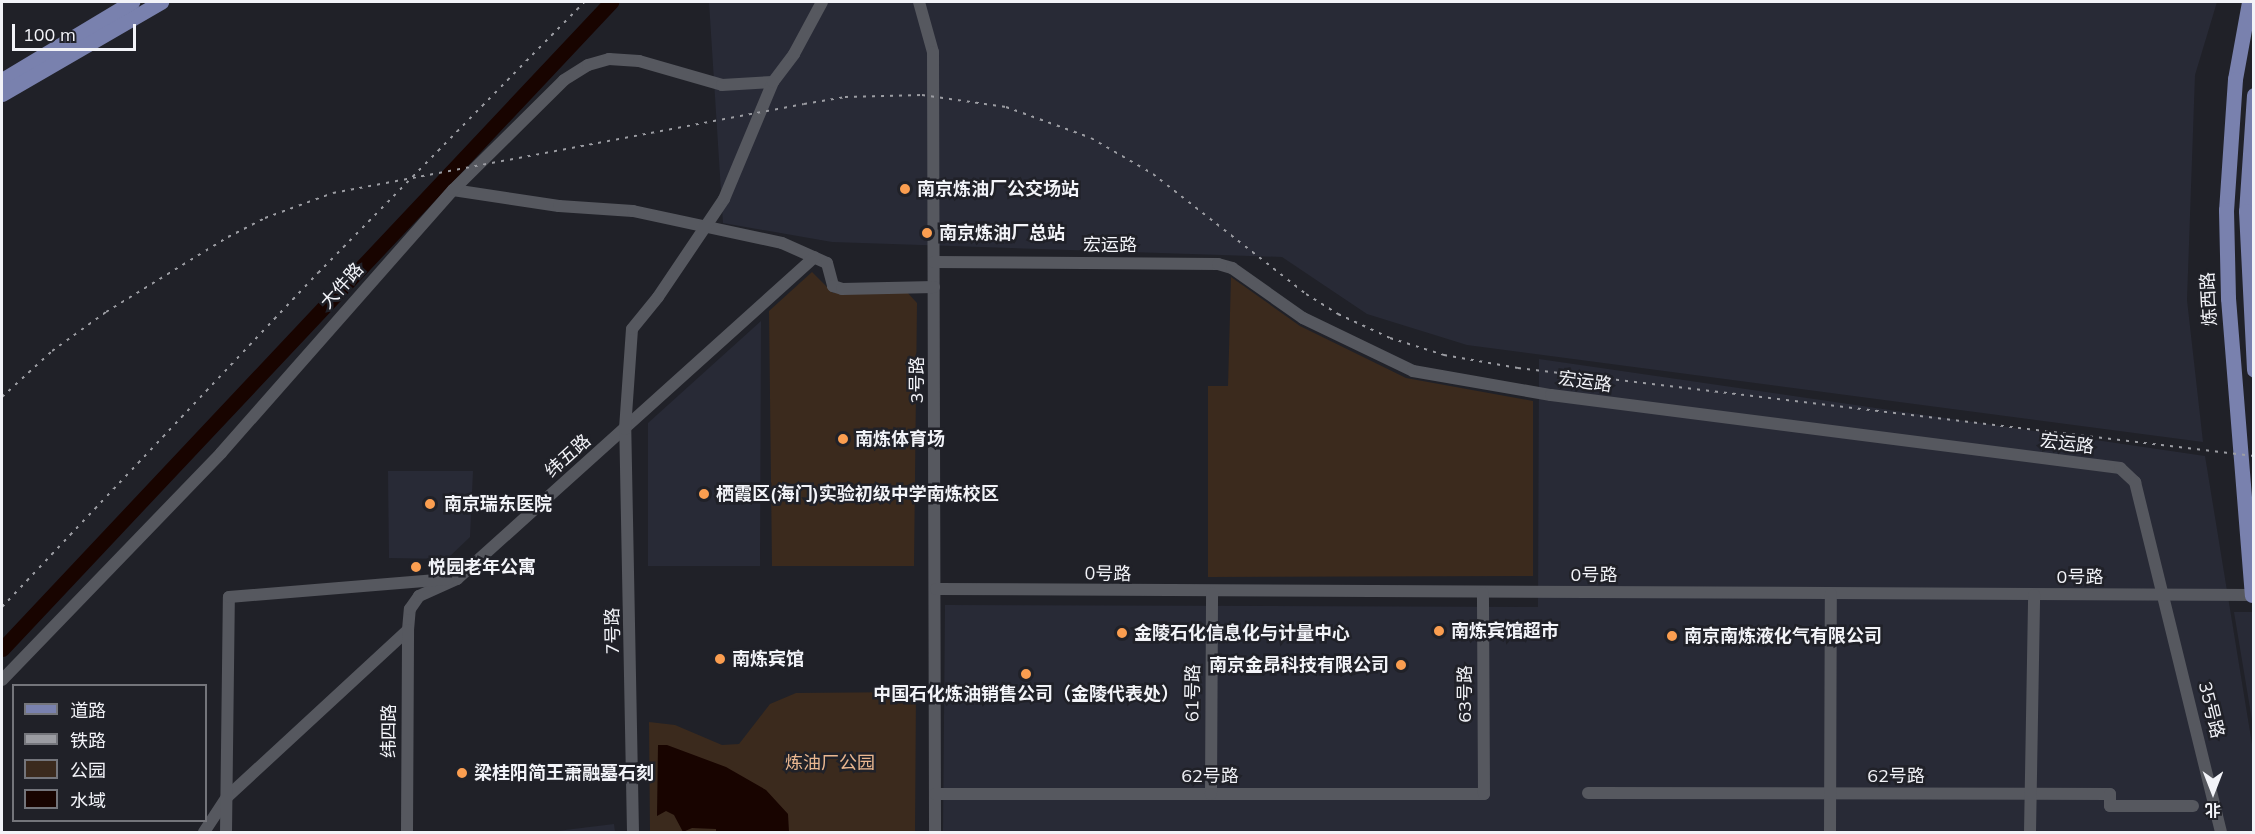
<!DOCTYPE html>
<meta charset="utf-8">
<style>
body{margin:0}
#map{position:relative;width:2255px;height:834px;overflow:hidden;background:#202128;font-family:Mulish,"Noto Sans SC",sans-serif}
div>[style]{position:absolute}
.built>*{inset:0;background:#282a36;transform-origin:0 0}
.green>*{inset:0;background:#3b2a1d}
.water>*{inset:0;background:#180400}
.river>*{height:15px;margin:-7.5px;padding:0 7.5px;transform-origin:7.5px;border-radius:7.5px;background:#180400}
.minor>*{height:12px;margin:-6px;padding:0 6px;transform-origin:6px;border-radius:6px;background:#56585f}
.major>*{height:15px;margin:-7.5px;padding:0 7.5px;transform-origin:7.5px;border-radius:7.5px;background:#7981ae}
.rail>*{height:2px;margin-top:-1px;transform-origin:0;background:repeating-linear-gradient(90deg,#9b9ca2 0 3px,transparent 0 9px)}
.dots>*{width:16px;height:16px;translate:-50% -50%;box-sizing:border-box;border:3px solid #202128;border-radius:50%}
span{translate:-50% -50%;white-space:nowrap;text-align:center;line-height:1.15;-webkit-text-stroke:5px #202128;paint-order:stroke}
.poi-label{font-size:18px;color:#f2f3f8;font-weight:700}
.left{translate:0 -50%;text-align:left}
.right{translate:-100% -50%;text-align:right}
.street-label{font-size:18px;color:#f2f3f8}
.park-label{font-size:18px;color:#eab790}
.frame{position:absolute;inset:0;border:3px solid #f2f3f8;pointer-events:none}
.legend{position:absolute;left:12px;top:684px;width:195px;height:138px;box-sizing:border-box;background:#202128;border:2px solid #74757b;margin:0;padding:8px 10px;list-style:none;font-size:18px;color:#f2f3f8}
.legend li{display:flex;align-items:center;gap:12px;height:30px}
.legend b{width:30px;border:2px solid #74757b}
.north{position:absolute;left:2183px;top:762px;width:60px;height:60px;-webkit-text-stroke:4px #202128;paint-order:stroke;rotate:180deg;font-size:16px;font-weight:700;line-height:24px;text-align:center;color:#f2f3f8}
.north::after{content:'';display:block;margin:auto;width:21px;height:27px;background:#f2f3f8;clip-path:polygon(50% 0,100% 100%,50% 72%,0 100%)}
.scale{position:absolute;left:12px;top:24px;width:124px;height:27px;box-sizing:border-box;border:3px solid #f2f3f8;border-top:0;padding-left:8px;font-size:18px;line-height:21px;white-space:nowrap;color:#f2f3f8;-webkit-text-stroke:4px #202128;paint-order:stroke}
</style>
<div id="map">
<div class="built">
<i style="clip-path:polygon(709px 2px,2217px 2px,2195px 75px,2187px 300px,2203px 442px,1467px 345px,1367px 314px,1282px 257px,832px 242px,723px 223px)"></i>
<i style="clip-path:polygon(761px 321px,760px 566px,648px 566px,648px 423px)"></i>
<i style="clip-path:polygon(1539px 359px,2205px 456px,2253px 750px,2253px 832px,943px 832px,945px 605px,1538px 607px)"></i>
<i style="clip-path:polygon(388px 471px,473px 471px,470px 537px,447px 559px,389px 558px)"></i>
<i style="clip-path:polygon(2234px 612px,2253px 612px,2253px 726px)"></i>
<i style="left:614px;top:824px;width:8px;height:189px;rotate:83deg"></i>
</div>
<div class="green">
<i style="clip-path:polygon(812px 272px,833px 293px,906px 291px,917px 303px,914px 566px,772px 566px,769px 311px)"></i>
<i style="clip-path:polygon(1231px 277px,1300px 326px,1406px 378px,1533px 401px,1533px 576px,1208px 577px,1208px 386px,1228px 386px)"></i>
<i style="clip-path:polygon(916px 692px,915px 832px,650px 832px,649px 722px,675px 725px,722px 745px,739px 744px,770px 704px,796px 693px)"></i>
</div>
<div class="water">
<i style="clip-path:polygon(658px 745px,667px 745px,726px 767px,766px 790px,788px 814px,789px 832px,716px 832px,716px 829px,692px 828px,683px 832px,674px 815px,666px 811px,657px 816px)"></i>
</div>
<div class="river">
<i style="left:2px;top:649px;width:889px;rotate:-46.73deg"></i>
</div>
<div class="minor">
<i style="left:919px;top:2px;width:52px;rotate:74.4deg"></i>
<i style="left:933px;top:52px;width:780px;rotate:89.85deg"></i>
<i style="left:453px;top:190px;width:107px;rotate:8.6deg"></i>
<i style="left:559px;top:206px;width:74px;rotate:3.9deg"></i>
<i style="left:633px;top:211px;width:152px;rotate:12.1deg"></i>
<i style="left:782px;top:243px;width:49px;rotate:24deg"></i>
<i style="left:827px;top:263px;width:24px;rotate:75deg"></i>
<i style="left:833px;top:286px;width:9px;rotate:18deg"></i>
<i style="left:842px;top:289px;width:92px;rotate:-1.2deg"></i>
<i style="left:934px;top:262px;width:284px;rotate:0.4deg"></i>
<i style="left:1218px;top:264px;width:15px;rotate:16deg"></i>
<i style="left:1232px;top:268px;width:87px;rotate:35.2deg"></i>
<i style="left:1303px;top:318px;width:122px;rotate:25.7deg"></i>
<i style="left:1413px;top:371px;width:140px;rotate:9.9deg"></i>
<i style="left:1551px;top:395px;width:574px;rotate:7.31deg"></i>
<i style="left:2120px;top:468px;width:21px;rotate:43deg"></i>
<i style="left:2135px;top:482px;width:360px;rotate:76.2deg"></i>
<i style="left:936px;top:589px;width:1318px;rotate:0.26deg"></i>
<i style="left:2px;top:680px;width:315px;rotate:-46deg"></i>
<i style="left:221px;top:453px;width:351px;rotate:-48.6deg"></i>
<i style="left:453px;top:190px;width:156px;rotate:-44.7deg"></i>
<i style="left:564px;top:80px;width:28px;rotate:-32deg"></i>
<i style="left:588px;top:65px;width:22px;rotate:-16deg"></i>
<i style="left:609px;top:59px;width:30px;rotate:4deg"></i>
<i style="left:639px;top:61px;width:86px;rotate:16.1deg"></i>
<i style="left:722px;top:85px;width:51px;rotate:-3.4deg"></i>
<i style="left:1588px;top:793px;width:522px;rotate:0.11deg"></i>
<i style="left:2110px;top:794px;width:12px;rotate:90deg"></i>
<i style="left:2110px;top:806px;width:83px"></i>
<i style="left:935px;top:794px;width:549px"></i>
<i style="left:1484px;top:794px;width:201px;rotate:-90.3deg"></i>
<i style="left:1211px;top:794px;width:201px;rotate:-89.7deg"></i>
<i style="left:204px;top:832px;width:42px;rotate:-56.7deg"></i>
<i style="left:227px;top:797px;width:246px;rotate:-42.7deg"></i>
<i style="left:408px;top:630px;width:21px;rotate:-85deg"></i>
<i style="left:410px;top:609px;width:16px;rotate:-55deg"></i>
<i style="left:419px;top:596px;width:42px;rotate:-24.1deg"></i>
<i style="left:457px;top:579px;width:481px;rotate:-42deg"></i>
<i style="left:226px;top:832px;width:235px;rotate:-89.3deg"></i>
<i style="left:229px;top:597px;width:220px;rotate:-4.7deg"></i>
<i style="left:407px;top:832px;width:202px;rotate:-89.7deg"></i>
<i style="left:633px;top:832px;width:403px;rotate:-91.1deg"></i>
<i style="left:625px;top:429px;width:100px;rotate:-86deg"></i>
<i style="left:632px;top:329px;width:41px;rotate:-50.9deg"></i>
<i style="left:658px;top:297px;width:118px;rotate:-56deg"></i>
<i style="left:724px;top:199px;width:127px;rotate:-67.3deg"></i>
<i style="left:773px;top:82px;width:35px;rotate:-53deg"></i>
<i style="left:794px;top:54px;width:59px;rotate:-61.7deg"></i>
<i style="left:1830px;top:832px;width:238px;rotate:-89.8deg"></i>
<i style="left:2030px;top:832px;width:237px;rotate:-89deg"></i>
</div>
<div class="major">
<i style="left:2249px;top:2px;width:78px;rotate:100.3deg"></i>
<i style="left:2235px;top:79px;width:131px;rotate:93.9deg"></i>
<i style="left:2226px;top:210px;width:88px;rotate:88.7deg"></i>
<i style="left:2228px;top:298px;width:298px;rotate:85.4deg"></i>
<i style="left:2px;top:80px;width:152px;rotate:-31deg"></i>
<i style="left:2px;top:94px;width:184px;rotate:-30.1deg"></i>
<i style="left:2254px;top:95px;width:116px;rotate:93.9deg"></i>
<i style="left:2246px;top:211px;width:159px;rotate:87.1deg"></i>
</div>
<div class="rail">
<i style="left:2px;top:397px;width:68px;rotate:-42.6deg"></i>
<i style="left:52px;top:351px;width:67px;rotate:-35.8deg"></i>
<i style="left:106px;top:312px;width:143px;rotate:-31.6deg"></i>
<i style="left:228px;top:237px;width:42px;rotate:-27.2deg"></i>
<i style="left:265px;top:218px;width:72px;rotate:-20.2deg"></i>
<i style="left:333px;top:193px;width:479px;rotate:-10.7deg"></i>
<i style="left:804px;top:104px;width:42px;rotate:-9.7deg"></i>
<i style="left:845px;top:97px;width:77px;rotate:-1.5deg"></i>
<i style="left:922px;top:95px;width:85px;rotate:8.1deg"></i>
<i style="left:1006px;top:107px;width:90px;rotate:20deg"></i>
<i style="left:1091px;top:138px;width:72px;rotate:30.1deg"></i>
<i style="left:1153px;top:174px;width:194px;rotate:38.1deg"></i>
<i style="left:1306px;top:294px;width:38px;rotate:32deg"></i>
<i style="left:1338px;top:314px;width:57px;rotate:24.8deg"></i>
<i style="left:1390px;top:338px;width:57px;rotate:17.5deg"></i>
<i style="left:1444px;top:355px;width:75px;rotate:10deg"></i>
<i style="left:1518px;top:368px;width:741px;rotate:6.82deg"></i>
<i style="left:2px;top:607px;width:460px;rotate:-46.6deg"></i>
<i style="left:318px;top:273px;width:380px;rotate:-45.5deg"></i>
</div>
<div class="dots">
<i style="left:905px;top:189px;background:#fb9e50"></i>
<i style="left:927px;top:233px;background:#fb9e50"></i>
<i style="left:843px;top:439px;background:#fb9e50"></i>
<i style="left:704px;top:494px;background:#fb9e50"></i>
<i style="left:430px;top:504px;background:#fb9e50"></i>
<i style="left:416px;top:567px;background:#fb9e50"></i>
<i style="left:1439px;top:631px;background:#fb9e50"></i>
<i style="left:1122px;top:633px;background:#fb9e50"></i>
<i style="left:1672px;top:636px;background:#fb9e50"></i>
<i style="left:720px;top:659px;background:#fb9e50"></i>
<i style="left:1401px;top:665px;background:#fb9e50"></i>
<i style="left:1026px;top:674px;background:#fb9e50"></i>
<i style="left:462px;top:773px;background:#fb9e50"></i>
</div>
<div class="poi-label">
<span class="left" style="left:917px;top:189px">南京炼油厂公交场站</span>
<span class="left" style="left:939px;top:233px">南京炼油厂总站</span>
<span class="left" style="left:855px;top:439px">南炼体育场</span>
<span class="left" style="left:716px;top:494px">栖霞区(海门)实验初级中学南炼校区</span>
<span class="left" style="left:444px;top:504px">南京瑞东医院</span>
<span class="left" style="left:428px;top:567px">悦园老年公寓</span>
<span class="left" style="left:1451px;top:631px">南炼宾馆超市</span>
<span class="left" style="left:1134px;top:633px">金陵石化信息化与计量中心</span>
<span class="left" style="left:1684px;top:636px">南京南炼液化气有限公司</span>
<span class="left" style="left:732px;top:659px">南炼宾馆</span>
<span class="right" style="left:1389px;top:665px">南京金昂科技有限公司</span>
<span style="left:1026px;top:694px">中国石化炼油销售公司（金陵代表处）</span>
<span class="left" style="left:474px;top:773px">梁桂阳简王萧融墓石刻</span>
</div>
<div class="street-label">
<span style="left:1110px;top:245px">宏运路</span>
<span style="left:342px;top:286px;rotate:-48deg">大件路</span>
<span style="left:2209px;top:299px;rotate:-93deg">炼西路</span>
<span style="left:917px;top:380px;rotate:-90deg">3号路</span>
<span style="left:1585px;top:382px;rotate:8deg">宏运路</span>
<span style="left:2067px;top:444px;rotate:7deg">宏运路</span>
<span style="left:568px;top:456px;rotate:-42deg">纬五路</span>
<span style="left:1108px;top:574px;rotate:1deg">0号路</span>
<span style="left:1594px;top:575px">0号路</span>
<span style="left:2080px;top:577px">0号路</span>
<span style="left:613px;top:631px;rotate:-91deg">7号路</span>
<span style="left:1193px;top:693px;rotate:-89deg">61号路</span>
<span style="left:1465px;top:694px;rotate:-90deg">63号路</span>
<span style="left:2211px;top:710px;rotate:76deg">35号路</span>
<span style="left:389px;top:731px;rotate:-90deg">纬四路</span>
<span style="left:1210px;top:776px">62号路</span>
<span style="left:1896px;top:776px">62号路</span>
</div>
<div class="park-label">
<span style="left:830px;top:763px">炼油厂公园</span>
</div>
<div class="frame"></div>
<ul class="legend">
<li><b style="height:8px;background:#7981ae"></b>道路</li>
<li><b style="height:8px;background:#9b9ca2"></b>铁路</li>
<li><b style="height:16px;background:#3b2a1d"></b>公园</li>
<li><b style="height:16px;background:#180400"></b>水域</li>
</ul>
<div class="north">北</div>
<div class="scale">100 m</div>
</div>
